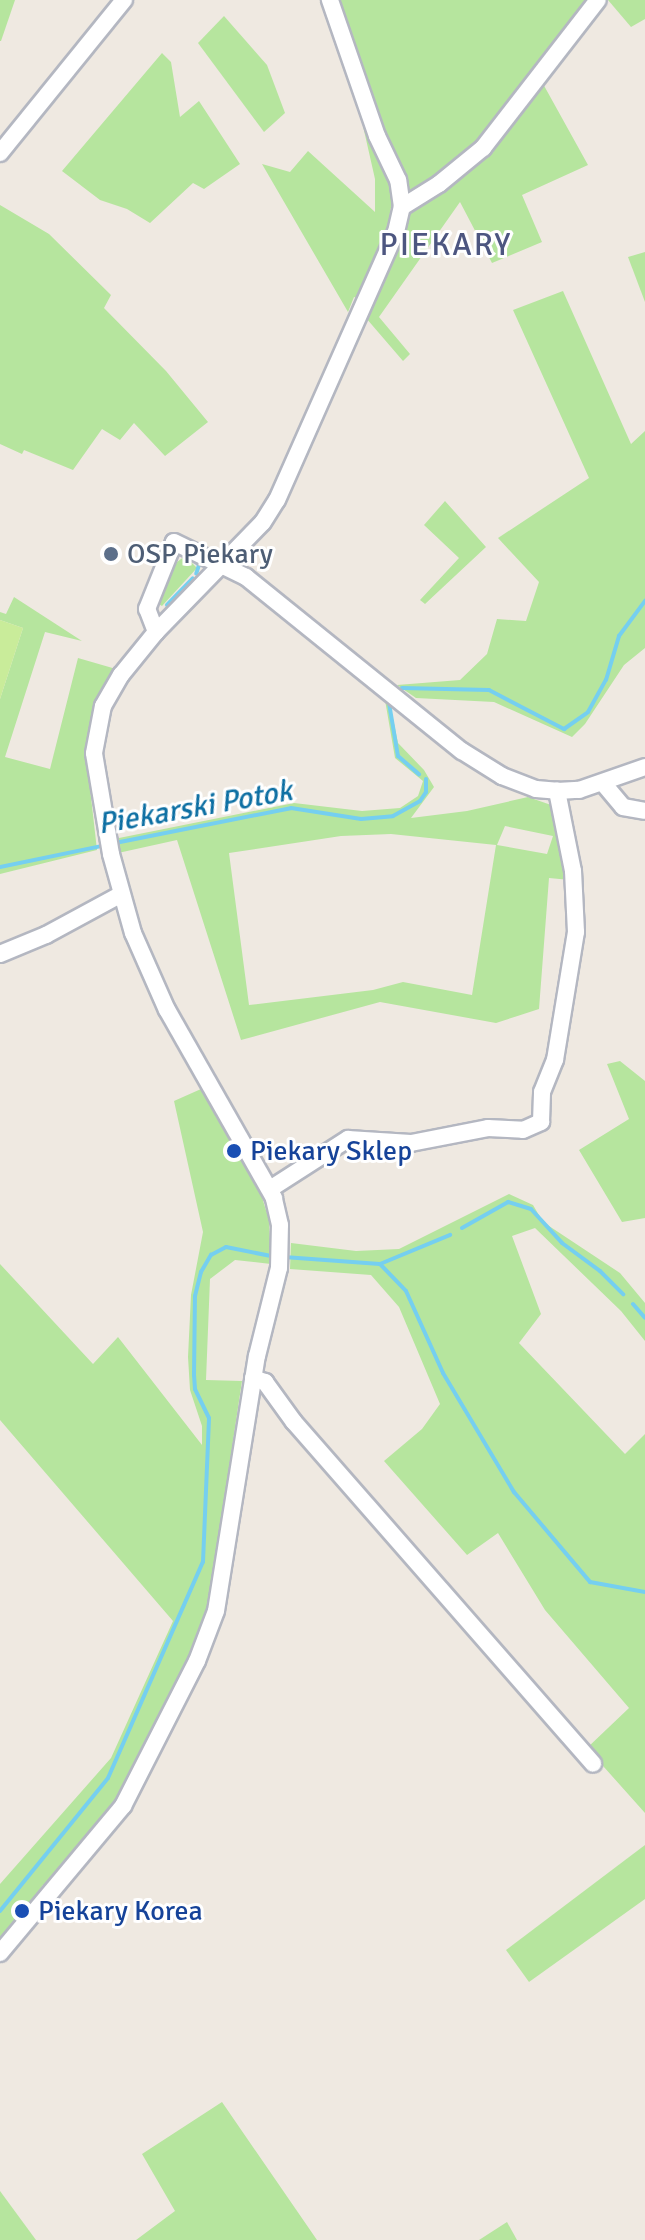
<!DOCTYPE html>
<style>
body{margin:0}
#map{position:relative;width:645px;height:2240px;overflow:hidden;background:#efe9e1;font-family:Signika,sans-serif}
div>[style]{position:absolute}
.green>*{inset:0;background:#b6e59e}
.pitch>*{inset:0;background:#c9ec9a}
.stream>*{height:4px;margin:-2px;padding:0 2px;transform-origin:2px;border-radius:2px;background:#75cff0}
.roads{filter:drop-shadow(2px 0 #b4b7c1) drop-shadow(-2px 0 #b4b7c1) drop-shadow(0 2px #b4b7c1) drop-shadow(0 -2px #b4b7c1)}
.minor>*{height:16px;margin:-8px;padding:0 8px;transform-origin:8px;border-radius:8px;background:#fff}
.dots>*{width:22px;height:22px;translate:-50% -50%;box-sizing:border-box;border:4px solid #fff;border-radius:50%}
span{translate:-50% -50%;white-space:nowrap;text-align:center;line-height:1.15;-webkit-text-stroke:6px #fff;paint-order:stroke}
.service-label{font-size:28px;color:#4e5e75}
.left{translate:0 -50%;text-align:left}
.transit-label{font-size:28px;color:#164399}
.water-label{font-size:30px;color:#0d6fa3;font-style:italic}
.quarter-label{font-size:32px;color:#4d5680;letter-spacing:2px}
</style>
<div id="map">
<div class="green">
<i style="clip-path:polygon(0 0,15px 0,1px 41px,0 41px)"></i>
<i style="clip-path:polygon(339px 0,591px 0,480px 145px,407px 198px)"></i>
<i style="clip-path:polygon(608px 0,645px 0,645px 19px,631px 27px)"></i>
<i style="clip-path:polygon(224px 16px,267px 65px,285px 113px,264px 132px,198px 43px)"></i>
<i style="clip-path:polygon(162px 53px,171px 62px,180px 117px,199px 101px,240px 164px,204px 189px,193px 183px,150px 223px,127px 209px,100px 200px,62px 171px)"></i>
<i style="clip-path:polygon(542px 82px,588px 165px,522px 195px,542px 242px,492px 263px,460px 202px,379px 317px,410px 354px,403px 361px,366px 318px,409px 210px)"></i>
<i style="clip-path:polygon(363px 126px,368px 126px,389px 176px,392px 202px,388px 224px,359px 299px,354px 297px,348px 312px,262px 164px,290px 172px,308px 151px,375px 212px,375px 179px)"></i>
<i style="clip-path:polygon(0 205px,49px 234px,111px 295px,104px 308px,166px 371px,208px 422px,165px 456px,134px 423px,120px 440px,102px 429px,73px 470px,24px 450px,22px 454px,0 444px)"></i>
<i style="clip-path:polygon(645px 252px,645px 302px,628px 257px)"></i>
<i style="clip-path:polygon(563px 291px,631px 444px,645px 431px,645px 648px,624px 665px,585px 724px,572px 737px,494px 702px,416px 698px,397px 685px,460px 680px,487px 654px,497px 619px,526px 621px,539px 582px,498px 538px,589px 478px,513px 310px)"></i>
<i style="clip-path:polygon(445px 501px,486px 547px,425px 604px,420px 600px,459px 558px,424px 525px)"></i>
<i style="clip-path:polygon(185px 556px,197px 568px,162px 606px,157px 603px,177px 562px)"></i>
<i style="clip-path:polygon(14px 597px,82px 641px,45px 632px,5px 757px,50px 769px,78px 658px,116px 669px,101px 693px,89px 728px,87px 762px,97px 850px,0 874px,0 699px,23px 628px,0 620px,0 612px,6px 614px)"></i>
<i style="clip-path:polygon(evenodd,385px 700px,390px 704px,398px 743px,424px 770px,434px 787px,411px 818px,467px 811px,528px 797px,554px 806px,570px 880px,549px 878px,539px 1009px,496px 1023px,380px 1002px,241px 1040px,177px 840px,118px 853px,114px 839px,294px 803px,362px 811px,400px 808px,418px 796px,423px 781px,395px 758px,385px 700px,505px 826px,553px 836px,547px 854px,497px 845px,505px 826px,385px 700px,391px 834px,496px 845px,472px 995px,403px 982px,373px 990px,249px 1005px,229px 853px,341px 836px,391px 834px)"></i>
<i style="clip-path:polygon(620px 1061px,645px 1081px,645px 1218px,622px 1222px,579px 1150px,629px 1119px,607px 1064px)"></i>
<i style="clip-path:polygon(201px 1089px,261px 1194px,269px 1220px,271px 1264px,235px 1260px,210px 1279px,206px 1380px,242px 1381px,207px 1614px,164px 1718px,113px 1808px,49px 1885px,43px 1885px,0 1941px,0 1884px,111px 1758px,173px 1621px,0 1420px,0 1264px,93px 1364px,118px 1337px,202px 1445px,202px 1426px,190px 1390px,188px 1357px,191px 1295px,203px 1232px,174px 1101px)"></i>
<i style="clip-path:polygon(509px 1194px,533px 1205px,543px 1222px,620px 1273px,645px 1303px,645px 1341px,621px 1311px,535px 1228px,512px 1236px,541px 1314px,519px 1343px,625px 1454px,645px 1434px,645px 1813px,587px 1748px,629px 1708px,545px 1610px,498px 1533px,467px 1555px,384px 1461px,422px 1429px,440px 1404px,399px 1307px,371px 1275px,290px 1269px,291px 1243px,356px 1251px,399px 1249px)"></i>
<i style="clip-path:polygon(645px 1845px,645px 1899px,529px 1982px,506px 1950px)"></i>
<i style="clip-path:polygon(222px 2102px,317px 2240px,136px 2240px,175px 2211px,142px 2154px)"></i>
<i style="clip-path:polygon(0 2191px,36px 2240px,0 2240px)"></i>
<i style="clip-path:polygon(507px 2222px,517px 2240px,479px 2240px)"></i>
</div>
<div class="pitch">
<i style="clip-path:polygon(0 620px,23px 628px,0 699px)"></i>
</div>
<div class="stream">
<i style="left:193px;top:559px;width:8px;rotate:45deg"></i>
<i style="left:199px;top:565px;width:9px;rotate:108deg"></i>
<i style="left:167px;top:605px;width:37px;rotate:-46deg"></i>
<i style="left:402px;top:688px;width:87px;rotate:1.3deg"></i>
<i style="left:489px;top:690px;width:85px;rotate:27.5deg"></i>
<i style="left:564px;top:729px;width:29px;rotate:-35deg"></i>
<i style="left:588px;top:712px;width:37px;rotate:-61deg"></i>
<i style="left:606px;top:680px;width:46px;rotate:-73.5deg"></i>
<i style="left:619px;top:636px;width:44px;rotate:-53.4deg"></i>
<i style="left:389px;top:703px;width:54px;rotate:80.4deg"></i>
<i style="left:398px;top:756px;width:28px;rotate:41deg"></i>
<i style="left:115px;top:843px;width:179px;rotate:-11.2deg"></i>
<i style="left:291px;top:808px;width:71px;rotate:8.9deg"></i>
<i style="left:361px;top:819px;width:32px;rotate:-5deg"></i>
<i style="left:393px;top:816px;width:31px;rotate:-29deg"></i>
<i style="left:420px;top:801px;width:11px;rotate:-56deg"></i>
<i style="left:426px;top:792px;width:13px;rotate:-90deg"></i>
<i style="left:0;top:867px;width:108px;rotate:-11.7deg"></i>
<i style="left:462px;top:1228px;width:53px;rotate:-29.5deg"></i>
<i style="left:508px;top:1202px;width:24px;rotate:17deg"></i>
<i style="left:531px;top:1209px;width:46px;rotate:47.6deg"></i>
<i style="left:562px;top:1243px;width:47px;rotate:36.4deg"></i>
<i style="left:600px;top:1271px;width:33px;rotate:45deg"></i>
<i style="left:284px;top:1257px;width:96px;rotate:4.2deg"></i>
<i style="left:380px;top:1264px;width:76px;rotate:-22.5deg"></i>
<i style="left:380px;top:1264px;width:37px;rotate:46deg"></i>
<i style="left:406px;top:1291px;width:90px;rotate:65.7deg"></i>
<i style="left:443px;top:1373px;width:139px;rotate:59.2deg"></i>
<i style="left:514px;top:1492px;width:118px;rotate:49.8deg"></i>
<i style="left:590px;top:1582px;width:56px;rotate:10.3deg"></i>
<i style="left:633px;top:1304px;width:18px;rotate:49deg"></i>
<i style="left:0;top:1911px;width:171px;rotate:-50.9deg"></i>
<i style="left:108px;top:1778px;width:236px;rotate:-66.3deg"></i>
<i style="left:203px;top:1562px;width:144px;rotate:-87.6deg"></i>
<i style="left:209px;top:1418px;width:32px;rotate:-116deg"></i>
<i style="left:195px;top:1389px;width:14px;rotate:-94deg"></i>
<i style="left:194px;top:1375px;width:79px;rotate:-89.3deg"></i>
<i style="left:195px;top:1296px;width:25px;rotate:-76deg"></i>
<i style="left:201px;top:1272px;width:20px;rotate:-60deg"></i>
<i style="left:211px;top:1255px;width:17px;rotate:-28deg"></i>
<i style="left:226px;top:1247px;width:51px;rotate:11.3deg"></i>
</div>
<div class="roads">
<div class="minor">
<i style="left:0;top:153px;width:197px;rotate:-51deg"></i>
<i style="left:402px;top:207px;width:44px;rotate:-31.9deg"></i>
<i style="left:439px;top:184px;width:57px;rotate:-39.3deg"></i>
<i style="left:483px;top:148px;width:187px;rotate:-52.2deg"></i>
<i style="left:156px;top:632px;width:25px;rotate:-111deg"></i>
<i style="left:147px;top:609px;width:72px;rotate:-68.1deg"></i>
<i style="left:174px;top:542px;width:80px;rotate:25.9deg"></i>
<i style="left:246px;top:577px;width:277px;rotate:38.9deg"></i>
<i style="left:462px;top:751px;width:47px;rotate:32deg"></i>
<i style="left:502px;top:776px;width:36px;rotate:21deg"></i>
<i style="left:536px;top:789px;width:21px;rotate:5deg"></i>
<i style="left:557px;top:791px;width:22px;rotate:-3deg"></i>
<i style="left:579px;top:790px;width:70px;rotate:-19.2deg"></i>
<i style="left:603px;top:783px;width:31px;rotate:50deg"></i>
<i style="left:623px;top:807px;width:22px;rotate:10deg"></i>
<i style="left:0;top:954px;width:50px;rotate:-22.4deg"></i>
<i style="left:46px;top:935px;width:84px;rotate:-28.4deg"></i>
<i style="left:270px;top:1189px;width:93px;rotate:-32.7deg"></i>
<i style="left:348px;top:1139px;width:63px;rotate:3.6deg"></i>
<i style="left:411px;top:1143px;width:78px;rotate:-11deg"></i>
<i style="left:488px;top:1128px;width:35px;rotate:3deg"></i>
<i style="left:523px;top:1130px;width:20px;rotate:-24deg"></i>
<i style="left:541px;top:1122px;width:30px;rotate:-88deg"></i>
<i style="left:542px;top:1092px;width:35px;rotate:-68deg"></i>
<i style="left:555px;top:1060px;width:130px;rotate:-80.7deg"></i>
<i style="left:576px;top:932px;width:61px;rotate:-92.8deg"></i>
<i style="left:573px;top:871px;width:82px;rotate:-101.3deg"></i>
<i style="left:253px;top:1378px;width:13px;rotate:18deg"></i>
<i style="left:265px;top:1382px;width:49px;rotate:54.1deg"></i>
<i style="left:294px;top:1422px;width:454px;rotate:48.8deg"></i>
<i style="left:0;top:1953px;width:192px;rotate:-50.1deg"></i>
<i style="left:123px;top:1806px;width:163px;rotate:-63deg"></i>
<i style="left:197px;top:1661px;width:53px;rotate:-69.2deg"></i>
<i style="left:216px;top:1611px;width:258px;rotate:-80.9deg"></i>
<i style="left:257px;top:1356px;width:91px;rotate:-76deg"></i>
<i style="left:279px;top:1268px;width:43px;rotate:-88.7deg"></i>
<i style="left:280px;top:1225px;width:28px;rotate:-103deg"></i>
<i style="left:274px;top:1198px;width:216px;rotate:-119.6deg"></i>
<i style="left:167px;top:1010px;width:84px;rotate:-113.8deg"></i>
<i style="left:133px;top:933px;width:82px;rotate:-105.6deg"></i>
<i style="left:111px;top:854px;width:102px;rotate:-99.6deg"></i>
<i style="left:94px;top:753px;width:48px;rotate:-79.2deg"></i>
<i style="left:103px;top:706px;width:36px;rotate:-60deg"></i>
<i style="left:121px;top:675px;width:55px;rotate:-50.9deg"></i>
<i style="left:156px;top:632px;width:153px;rotate:-45.8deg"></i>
<i style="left:263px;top:522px;width:26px;rotate:-58deg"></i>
<i style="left:277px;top:500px;width:293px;rotate:-66.1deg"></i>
<i style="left:396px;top:232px;width:26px;rotate:-77deg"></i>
<i style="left:402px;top:207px;width:27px;rotate:-98deg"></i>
<i style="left:398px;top:180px;width:49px;rotate:-115.5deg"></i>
<i style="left:377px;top:136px;width:144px;rotate:-109.1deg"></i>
</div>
</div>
<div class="dots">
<i style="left:111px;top:554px;background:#5c6f8a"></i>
<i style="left:234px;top:1151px;background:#1a4fb4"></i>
<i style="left:22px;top:1911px;background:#1a4fb4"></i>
</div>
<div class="service-label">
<span class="left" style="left:127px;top:554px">OSP Piekary</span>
</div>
<div class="transit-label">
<span class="left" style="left:250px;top:1151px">Piekary Sklep</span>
<span class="left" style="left:38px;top:1911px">Piekary Korea</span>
</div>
<div class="water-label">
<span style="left:195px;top:808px;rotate:-10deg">Piekarski Potok</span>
</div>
<div class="quarter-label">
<span style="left:446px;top:245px">PIEKARY</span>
</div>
</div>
